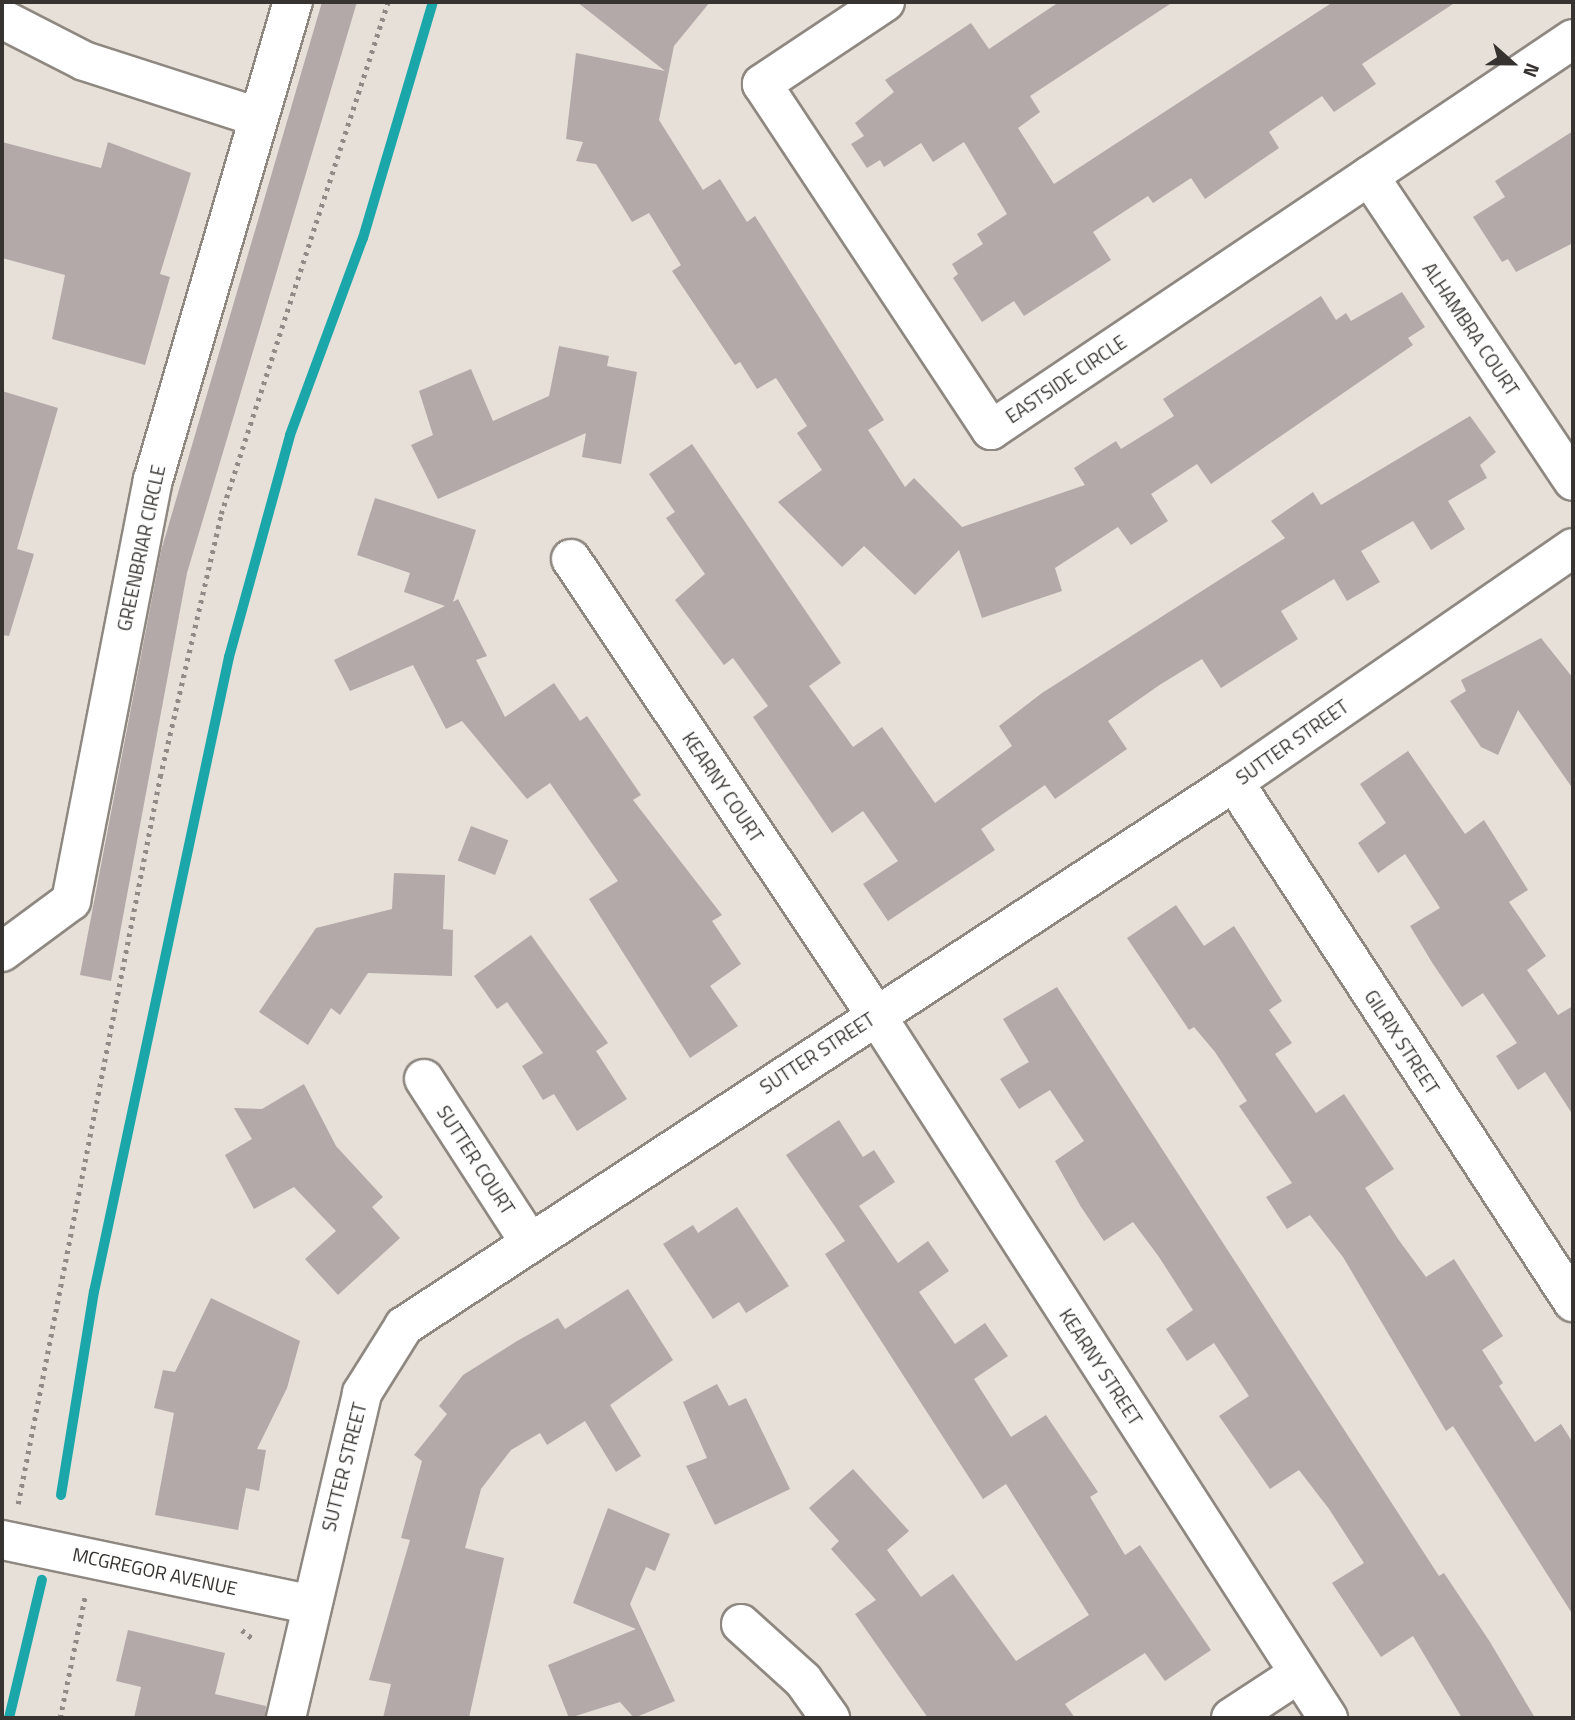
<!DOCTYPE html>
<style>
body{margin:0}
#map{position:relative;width:1575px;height:1720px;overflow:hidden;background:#e6e0d8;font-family:"Titillium Web",sans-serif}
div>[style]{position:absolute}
.stream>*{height:10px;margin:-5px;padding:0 5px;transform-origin:5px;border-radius:5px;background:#1ba7aa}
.building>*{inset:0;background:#b3a9a8;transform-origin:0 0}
.path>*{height:4.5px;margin-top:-2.25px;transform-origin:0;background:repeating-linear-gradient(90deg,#908b86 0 3.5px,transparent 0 8.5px)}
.roads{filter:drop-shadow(2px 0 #8e8881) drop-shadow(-2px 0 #8e8881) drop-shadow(0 2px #8e8881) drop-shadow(0 -2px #8e8881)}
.minor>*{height:38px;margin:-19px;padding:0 19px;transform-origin:19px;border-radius:19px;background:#fff}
span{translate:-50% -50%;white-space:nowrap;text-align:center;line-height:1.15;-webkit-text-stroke:5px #fff;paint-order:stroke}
.street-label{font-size:19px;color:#363330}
.frame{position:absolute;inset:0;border:4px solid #363330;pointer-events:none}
.north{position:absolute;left:1477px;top:28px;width:70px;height:70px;-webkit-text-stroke:5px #fff;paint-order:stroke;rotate:111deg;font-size:19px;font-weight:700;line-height:28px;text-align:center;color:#363330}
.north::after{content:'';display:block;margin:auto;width:24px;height:32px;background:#363330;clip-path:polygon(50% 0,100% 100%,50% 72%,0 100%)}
</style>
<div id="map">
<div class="stream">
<i style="left:61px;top:1495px;width:206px;rotate:-80.8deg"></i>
<i style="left:94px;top:1292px;width:649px;rotate:-78deg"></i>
<i style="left:229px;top:657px;width:230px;rotate:-74.6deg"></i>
<i style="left:290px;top:435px;width:210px;rotate:-69.7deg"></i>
<i style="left:363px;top:238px;width:246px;rotate:-73.5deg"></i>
<i style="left:9px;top:1718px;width:142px;rotate:-76.6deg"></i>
</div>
<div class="building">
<i style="clip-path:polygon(322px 2px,357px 2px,187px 573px,111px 981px,80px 975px,161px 551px)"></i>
<i style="clip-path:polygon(577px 2px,710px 2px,674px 46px,659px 120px,703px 190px,720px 179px,747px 222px,755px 216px,884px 420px,868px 430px,905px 487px,914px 478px,962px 527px,1085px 485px,1074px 468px,1116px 441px,1121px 449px,1174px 416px,1163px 399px,1321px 296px,1336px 320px,1346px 313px,1351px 321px,1402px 292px,1425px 327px,1408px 338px,1413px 345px,1211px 484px,1197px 464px,1151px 494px,1168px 521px,1131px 545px,1118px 527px,1055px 568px,1062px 591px,982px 618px,959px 550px,915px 595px,864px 546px,842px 567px,778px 502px,822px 470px,797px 433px,807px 426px,776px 378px,757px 389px,740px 362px,735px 365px,672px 271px,681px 265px,649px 213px,632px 222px,596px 164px,576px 161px,583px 142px,566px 139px,576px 53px,665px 71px)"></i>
<i style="clip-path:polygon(1059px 2px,1173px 2px,1030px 96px,1040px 112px,1018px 128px,1054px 184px,1333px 2px,1456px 2px,1362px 64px,1376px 84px,1334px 112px,1322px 96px,1269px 132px,1279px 148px,1205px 199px,1191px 178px,1153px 203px,1148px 196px,1093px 232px,1111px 260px,1024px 316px,1014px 301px,982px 322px,953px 278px,958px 274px,952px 264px,983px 244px,977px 234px,1007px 214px,964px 142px,933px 162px,921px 143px,884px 167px,880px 160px,867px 168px,851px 144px,864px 136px,855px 123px,894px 92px,885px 80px,971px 23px,989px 49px)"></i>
<i style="clip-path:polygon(1573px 131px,1573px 243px,1516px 272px,1508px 259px,1502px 262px,1473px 217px,1505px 197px,1495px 181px)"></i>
<i style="clip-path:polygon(2px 142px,101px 168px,108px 142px,191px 173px,160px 274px,170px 277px,145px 365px,52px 339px,65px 275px,2px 258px)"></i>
<i style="clip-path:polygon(559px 346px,609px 356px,607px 366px,637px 372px,621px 464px,582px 457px,586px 433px,438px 499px,411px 445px,433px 435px,419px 391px,471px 369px,493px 421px,549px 396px)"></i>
<i style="clip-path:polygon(2px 391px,58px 408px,17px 549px,34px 554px,9px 636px,2px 635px)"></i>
<i style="clip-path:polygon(1470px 416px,1496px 452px,1480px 465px,1487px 478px,1448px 501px,1465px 529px,1431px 550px,1413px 521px,1361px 551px,1380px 582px,1347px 601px,1334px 579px,1281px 611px,1298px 639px,1221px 688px,1202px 659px,1161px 684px,1108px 721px,1127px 749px,1055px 799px,1045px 785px,981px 829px,995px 850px,888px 921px,863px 884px,898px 861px,863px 811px,832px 833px,753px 717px,768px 706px,733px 658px,724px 665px,675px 600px,705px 574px,666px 518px,675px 512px,649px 474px,692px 444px,841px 663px,809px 686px,853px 747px,882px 727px,935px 803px,1012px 746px,999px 726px,1042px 693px,1285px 538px,1271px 521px,1313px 492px,1321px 505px)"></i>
<i style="clip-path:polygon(375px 498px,476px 530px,453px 602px,458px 599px,487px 656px,476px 660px,505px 717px,554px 683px,580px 721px,587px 716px,641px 795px,633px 800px,722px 915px,712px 921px,741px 964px,710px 986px,738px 1026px,690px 1058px,589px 899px,618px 881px,550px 783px,527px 799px,462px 721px,446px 729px,413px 665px,350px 691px,334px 660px,445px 606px,404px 592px,410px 573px,357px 555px)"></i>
<i style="clip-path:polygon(1541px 638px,1573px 678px,1573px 789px,1518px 710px,1498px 755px,1481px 747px,1450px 701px,1466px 691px,1461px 680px)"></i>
<i style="clip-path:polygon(1408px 751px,1465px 834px,1484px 820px,1528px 890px,1509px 902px,1546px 956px,1527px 970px,1558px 1015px,1573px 1006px,1573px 1115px,1545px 1072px,1518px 1090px,1496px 1056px,1517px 1043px,1483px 993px,1462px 1007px,1433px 964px,1410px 926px,1440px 908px,1405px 854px,1378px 873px,1358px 843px,1386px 823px,1360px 784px)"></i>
<i style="left:471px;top:826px;width:40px;height:37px;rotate:21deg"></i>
<i style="clip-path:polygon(394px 873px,445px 875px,443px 929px,453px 930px,452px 976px,368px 973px,340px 1015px,331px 1008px,308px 1045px,259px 1012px,316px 928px,392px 909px)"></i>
<i style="clip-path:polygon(1176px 905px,1204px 946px,1234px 926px,1282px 1001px,1269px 1010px,1292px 1043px,1275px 1054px,1316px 1113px,1344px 1094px,1394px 1169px,1365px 1188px,1398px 1239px,1426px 1277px,1454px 1259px,1503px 1336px,1482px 1350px,1503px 1383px,1499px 1386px,1535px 1442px,1561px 1424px,1573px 1443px,1573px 1615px,1453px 1426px,1446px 1431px,1343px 1257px,1310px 1215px,1287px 1229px,1266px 1197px,1292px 1183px,1239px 1106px,1247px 1101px,1215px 1052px,1194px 1027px,1189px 1030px,1127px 938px)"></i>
<i style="clip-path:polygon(531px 935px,608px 1043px,596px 1051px,627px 1099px,577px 1131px,554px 1094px,543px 1100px,522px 1066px,543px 1053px,507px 1002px,497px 1009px,474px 976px)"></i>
<i style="clip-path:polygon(1057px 987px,1439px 1576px,1444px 1573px,1490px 1642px,1535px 1718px,1462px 1718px,1413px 1636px,1381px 1657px,1332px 1583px,1364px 1563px,1329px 1509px,1299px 1470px,1270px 1489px,1219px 1416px,1249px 1396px,1214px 1343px,1187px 1361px,1166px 1329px,1193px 1310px,1159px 1257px,1133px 1222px,1104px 1241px,1081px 1207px,1055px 1161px,1084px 1141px,1050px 1090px,1019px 1109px,1000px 1079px,1029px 1062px,1003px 1019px)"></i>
<i style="clip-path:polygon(304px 1084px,336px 1146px,383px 1197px,372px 1207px,400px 1238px,338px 1295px,305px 1259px,336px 1231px,294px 1187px,254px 1209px,225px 1155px,252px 1139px,234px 1108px,262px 1109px)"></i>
<i style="clip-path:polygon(839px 1120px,863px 1157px,874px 1150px,895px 1182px,859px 1206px,898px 1263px,928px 1241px,949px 1271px,919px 1292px,955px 1344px,985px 1323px,1008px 1356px,974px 1379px,1011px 1437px,1046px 1415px,1098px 1492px,1090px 1497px,1125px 1555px,1140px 1545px,1211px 1650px,1165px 1681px,1145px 1653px,1065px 1704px,1075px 1718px,928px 1718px,855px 1614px,876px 1600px,831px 1549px,839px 1541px,809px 1508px,853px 1469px,909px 1531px,887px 1550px,921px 1597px,953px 1574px,1016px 1661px,1089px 1615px,1006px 1484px,983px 1499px,825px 1254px,845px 1241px,786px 1155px)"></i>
<i style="clip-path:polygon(737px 1207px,789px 1286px,746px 1313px,739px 1302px,713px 1319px,663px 1244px,693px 1225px,698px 1233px)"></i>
<i style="clip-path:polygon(628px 1289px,673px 1360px,610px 1405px,641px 1456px,616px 1472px,585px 1421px,547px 1445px,540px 1433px,511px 1450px,481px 1489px,465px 1548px,504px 1558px,469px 1718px,383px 1718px,391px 1684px,369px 1680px,410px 1540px,401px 1538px,422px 1461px,414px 1455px,447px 1414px,439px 1406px,463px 1375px,517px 1341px,558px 1318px,565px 1329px)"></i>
<i style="clip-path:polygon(211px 1298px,300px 1341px,287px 1388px,257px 1449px,266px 1450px,259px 1491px,246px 1488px,238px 1530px,155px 1515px,174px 1413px,154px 1408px,163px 1370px,175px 1372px)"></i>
<i style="clip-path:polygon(717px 1384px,729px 1406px,746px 1398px,790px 1489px,715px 1525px,686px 1466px,707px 1458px,683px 1402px)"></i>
<i style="clip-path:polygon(608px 1508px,670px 1534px,655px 1571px,646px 1567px,630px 1604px,675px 1701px,634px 1718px,620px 1702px,569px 1718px,548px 1665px,636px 1629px,573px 1603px)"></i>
<i style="clip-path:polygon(128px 1630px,225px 1653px,215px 1694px,266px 1706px,265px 1718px,134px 1718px,141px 1687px,116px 1681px)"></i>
</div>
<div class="path">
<i style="left:18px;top:1504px;width:741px;rotate:-78.95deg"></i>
<i style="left:160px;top:777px;width:270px;rotate:-76.9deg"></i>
<i style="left:221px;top:514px;width:539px;rotate:-71.94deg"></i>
<i style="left:242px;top:1630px;width:14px;rotate:39deg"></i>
<i style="left:60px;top:1718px;width:125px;rotate:-78.4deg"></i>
</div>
<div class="roads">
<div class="minor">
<i style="left:885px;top:2px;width:148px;rotate:146.3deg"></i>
<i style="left:762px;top:84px;width:415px;rotate:56.5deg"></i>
<i style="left:991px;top:430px;width:701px;rotate:-33.89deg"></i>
<i style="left:2px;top:19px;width:92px;rotate:27.1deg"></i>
<i style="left:84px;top:61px;width:182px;rotate:17.9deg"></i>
<i style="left:1369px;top:176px;width:367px;rotate:56.2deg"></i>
<i style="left:571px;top:559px;width:549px;rotate:56.22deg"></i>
<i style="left:876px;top:1015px;width:836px;rotate:57.26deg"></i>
<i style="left:1234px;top:782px;width:621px;rotate:56.9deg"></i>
<i style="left:2px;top:952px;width:86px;rotate:-36.5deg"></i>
<i style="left:71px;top:901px;width:429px;rotate:-79deg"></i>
<i style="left:153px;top:480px;width:498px;rotate:-73.7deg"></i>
<i style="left:424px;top:1079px;width:192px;rotate:57.1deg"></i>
<i style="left:2px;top:1540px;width:314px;rotate:11.8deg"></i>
<i style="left:741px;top:1624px;width:84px;rotate:42.1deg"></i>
<i style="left:803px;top:1680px;width:47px;rotate:54.6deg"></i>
<i style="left:286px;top:1718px;width:334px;rotate:-76.8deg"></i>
<i style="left:362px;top:1393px;width:79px;rotate:-57.9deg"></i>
<i style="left:404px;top:1326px;width:992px;rotate:-33.24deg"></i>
<i style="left:1234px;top:782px;width:412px;rotate:-34.6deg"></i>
<i style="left:1231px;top:1718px;width:80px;rotate:-33.3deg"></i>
</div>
</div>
<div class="street-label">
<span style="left:1471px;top:329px;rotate:56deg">ALHAMBRA COURT</span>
<span style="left:1066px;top:379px;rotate:-34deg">EASTSIDE CIRCLE</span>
<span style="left:141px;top:548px;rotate:-78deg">GREENBRIAR CIRCLE</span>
<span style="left:1292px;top:742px;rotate:-35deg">SUTTER STREET</span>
<span style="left:723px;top:787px;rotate:56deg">KEARNY COURT</span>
<span style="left:1402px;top:1042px;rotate:57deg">GILRIX STREET</span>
<span style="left:817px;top:1053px;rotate:-33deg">SUTTER STREET</span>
<span style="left:476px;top:1160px;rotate:57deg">SUTTER COURT</span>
<span style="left:1101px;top:1367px;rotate:57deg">KEARNY STREET</span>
<span style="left:344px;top:1467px;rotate:-76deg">SUTTER STREET</span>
<span style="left:155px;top:1571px;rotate:12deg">MCGREGOR AVENUE</span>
</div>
<div class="frame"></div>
<div class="north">N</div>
</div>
